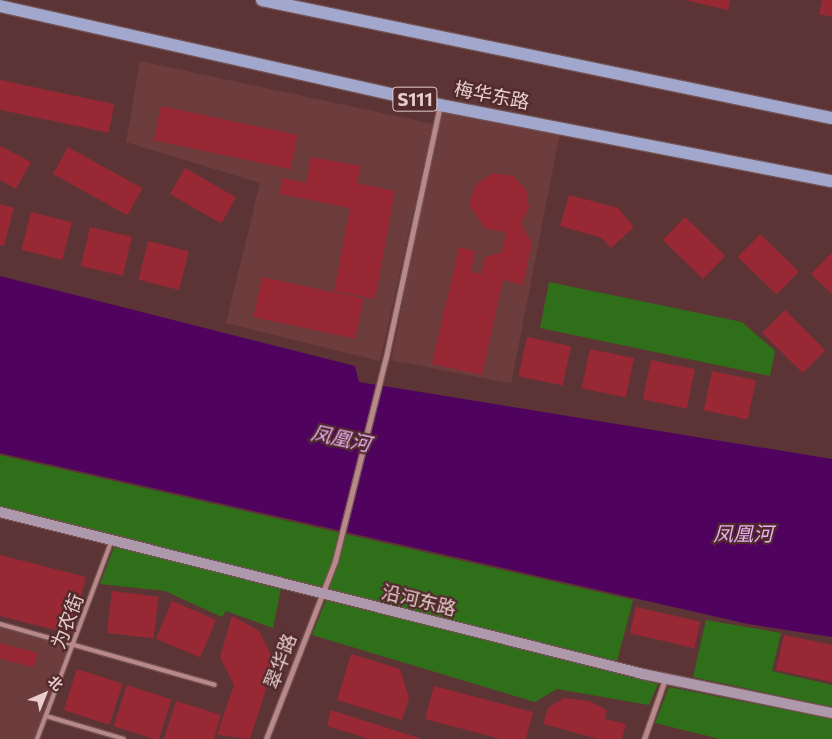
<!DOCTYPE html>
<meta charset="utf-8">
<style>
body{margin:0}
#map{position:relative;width:832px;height:739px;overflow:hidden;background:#5d3435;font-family:Commissioner,"Noto Sans SC",sans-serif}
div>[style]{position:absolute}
.built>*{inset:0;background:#6d3d3e;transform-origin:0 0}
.green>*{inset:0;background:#306f19}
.water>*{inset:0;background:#4f035f}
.building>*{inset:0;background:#992835;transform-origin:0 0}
.roads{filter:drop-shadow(1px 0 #725152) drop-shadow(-1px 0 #725152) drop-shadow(0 1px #725152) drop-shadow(0 -1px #725152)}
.lane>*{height:4px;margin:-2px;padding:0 2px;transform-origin:2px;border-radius:2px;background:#b98989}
.street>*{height:5px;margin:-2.5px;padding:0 2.5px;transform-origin:2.5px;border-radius:2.5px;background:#b98989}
.secondary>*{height:10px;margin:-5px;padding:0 5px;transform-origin:5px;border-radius:5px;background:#ae98ab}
.primary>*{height:12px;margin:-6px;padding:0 6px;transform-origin:6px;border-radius:6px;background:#a2a7cd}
span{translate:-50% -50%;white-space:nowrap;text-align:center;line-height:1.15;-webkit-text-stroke:4.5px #512a2b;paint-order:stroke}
.shield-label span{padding:1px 4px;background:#512a2b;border:1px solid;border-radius:4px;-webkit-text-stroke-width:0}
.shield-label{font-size:18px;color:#e8cece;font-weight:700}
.street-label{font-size:19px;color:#e8cece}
.water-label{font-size:20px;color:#e8b3f6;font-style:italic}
.north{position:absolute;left:20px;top:669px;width:50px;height:50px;-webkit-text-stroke:4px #512a2b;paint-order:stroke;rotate:44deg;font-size:14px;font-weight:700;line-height:20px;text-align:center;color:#e8cece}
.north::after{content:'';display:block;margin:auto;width:18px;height:22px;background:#e8cece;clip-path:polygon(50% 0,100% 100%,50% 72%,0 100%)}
</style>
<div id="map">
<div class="built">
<i style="clip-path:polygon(140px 61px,433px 124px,380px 361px,226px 323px,260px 183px,126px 142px)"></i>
<i style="left:441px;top:105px;width:122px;height:260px;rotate:11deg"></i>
<i style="clip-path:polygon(0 625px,72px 642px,35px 739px,0 739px)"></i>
</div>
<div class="green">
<i style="clip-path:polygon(549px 282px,742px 322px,775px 351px,770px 376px,540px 328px)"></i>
<i style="clip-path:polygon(0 455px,633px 600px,616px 665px,0 509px)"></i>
<i style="clip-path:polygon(114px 547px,281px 588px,273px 628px,226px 611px,222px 617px,165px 591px,100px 584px)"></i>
<i style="clip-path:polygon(326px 600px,658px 684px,649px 705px,557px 689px,535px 702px,312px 635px)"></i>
<i style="clip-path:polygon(706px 620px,781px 633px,772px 671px,832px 685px,832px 707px,693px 677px)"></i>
<i style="clip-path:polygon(669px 687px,832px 719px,832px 739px,720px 739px,655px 723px)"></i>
</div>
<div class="water">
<i style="clip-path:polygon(0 276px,355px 366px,359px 382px,832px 459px,832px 637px,748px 624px,0 453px)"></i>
</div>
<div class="building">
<i style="clip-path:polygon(685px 0,730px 0,728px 10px)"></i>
<i style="clip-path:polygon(822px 0,832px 0,832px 17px,819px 14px)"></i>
<i style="left:0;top:80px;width:117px;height:29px;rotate:12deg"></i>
<i style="left:161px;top:106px;width:140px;height:35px;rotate:12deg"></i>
<i style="clip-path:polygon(0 146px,31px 162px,16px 189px,0 180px)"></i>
<i style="left:68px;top:147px;width:85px;height:31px;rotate:29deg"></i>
<i style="clip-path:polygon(311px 157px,361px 166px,357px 183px,395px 191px,375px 299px,334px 291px,350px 208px,280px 194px,282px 178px,306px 183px)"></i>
<i style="left:185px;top:168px;width:59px;height:30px;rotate:30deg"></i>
<i style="clip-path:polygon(493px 173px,513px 176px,526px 189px,529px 207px,521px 224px,532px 243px,523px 285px,503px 280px,482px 375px,432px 364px,459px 247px,475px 251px,471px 272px,481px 274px,485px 257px,502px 252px,506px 232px,485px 229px,469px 204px,476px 184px)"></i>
<i style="clip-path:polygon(569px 195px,618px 208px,634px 227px,611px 248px,602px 238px,560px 226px)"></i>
<i style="clip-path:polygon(0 204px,14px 208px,4px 246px,0 245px)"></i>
<i style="left:31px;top:212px;width:42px;height:39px;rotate:14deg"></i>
<i style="left:685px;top:217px;width:56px;height:32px;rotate:44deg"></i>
<i style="left:90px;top:227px;width:43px;height:40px;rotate:13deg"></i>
<i style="left:760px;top:234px;width:54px;height:32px;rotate:44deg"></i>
<i style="left:148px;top:241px;width:42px;height:40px;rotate:14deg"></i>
<i style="clip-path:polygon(832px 252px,832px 294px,811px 274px)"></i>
<i style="left:262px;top:277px;width:104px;height:41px;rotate:12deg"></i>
<i style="left:785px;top:310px;width:57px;height:32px;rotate:45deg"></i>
<i style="left:527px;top:337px;width:45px;height:40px;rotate:12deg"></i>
<i style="left:590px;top:349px;width:45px;height:40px;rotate:12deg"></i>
<i style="left:651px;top:360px;width:45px;height:40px;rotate:12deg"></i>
<i style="left:712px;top:371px;width:45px;height:40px;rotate:12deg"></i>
<i style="clip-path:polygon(0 555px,86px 577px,71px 634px,0 616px)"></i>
<i style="left:112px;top:591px;width:47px;height:42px;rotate:7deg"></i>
<i style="left:172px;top:601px;width:48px;height:41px;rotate:23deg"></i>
<i style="left:636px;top:607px;width:66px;height:27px;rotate:13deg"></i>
<i style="clip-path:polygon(232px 616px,259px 631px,275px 662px,250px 739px,217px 735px,234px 685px,220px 657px)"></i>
<i style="clip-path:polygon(784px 635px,832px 645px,832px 682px,776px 670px)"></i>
<i style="left:0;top:643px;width:39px;height:15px;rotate:15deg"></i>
<i style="clip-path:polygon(351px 654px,400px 669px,409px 698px,402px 720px,337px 700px)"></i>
<i style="left:77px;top:669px;width:48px;height:43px;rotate:18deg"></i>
<i style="left:127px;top:685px;width:47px;height:43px;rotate:18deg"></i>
<i style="clip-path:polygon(434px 686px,533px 712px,526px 739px,501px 739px,425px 719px)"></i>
<i style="clip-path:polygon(564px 698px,589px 701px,607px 710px,605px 719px,626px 724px,622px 739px,598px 739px,543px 724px,548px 708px)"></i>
<i style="clip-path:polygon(176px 701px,221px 715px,214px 739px,164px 739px)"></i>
<i style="clip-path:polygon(331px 710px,422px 739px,369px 739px,327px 726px)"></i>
</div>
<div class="roads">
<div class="lane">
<i style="left:0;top:624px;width:223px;rotate:15.8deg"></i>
<i style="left:46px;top:716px;width:81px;rotate:16.4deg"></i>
<i style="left:37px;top:739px;width:210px;rotate:-69.4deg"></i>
</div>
<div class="street">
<i style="left:266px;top:739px;width:191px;rotate:-68.8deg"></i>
<i style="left:335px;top:561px;width:210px;rotate:-76deg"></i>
<i style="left:386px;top:357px;width:258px;rotate:-77.9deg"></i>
<i style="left:644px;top:739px;width:64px;rotate:-70.7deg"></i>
</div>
<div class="secondary">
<i style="left:0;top:512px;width:663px;rotate:14.14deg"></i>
<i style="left:643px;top:674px;width:193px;rotate:11.7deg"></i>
</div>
<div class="primary">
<i style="left:262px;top:0;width:582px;rotate:11.7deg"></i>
<i style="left:0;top:6px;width:451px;rotate:12.7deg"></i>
<i style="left:440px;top:105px;width:399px;rotate:11deg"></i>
</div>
</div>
<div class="shield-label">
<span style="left:415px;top:99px">S111</span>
</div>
<div class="street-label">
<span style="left:492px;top:95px;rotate:11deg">梅华东路</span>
<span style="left:419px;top:600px;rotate:14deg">沿河东路</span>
<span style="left:67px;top:621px;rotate:-69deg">为农街</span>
<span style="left:280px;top:661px;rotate:-69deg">翠华路</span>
</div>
<div class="water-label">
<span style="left:341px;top:438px;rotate:12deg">凤凰河</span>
<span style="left:743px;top:533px">凤凰河</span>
</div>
<div class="north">北</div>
</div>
